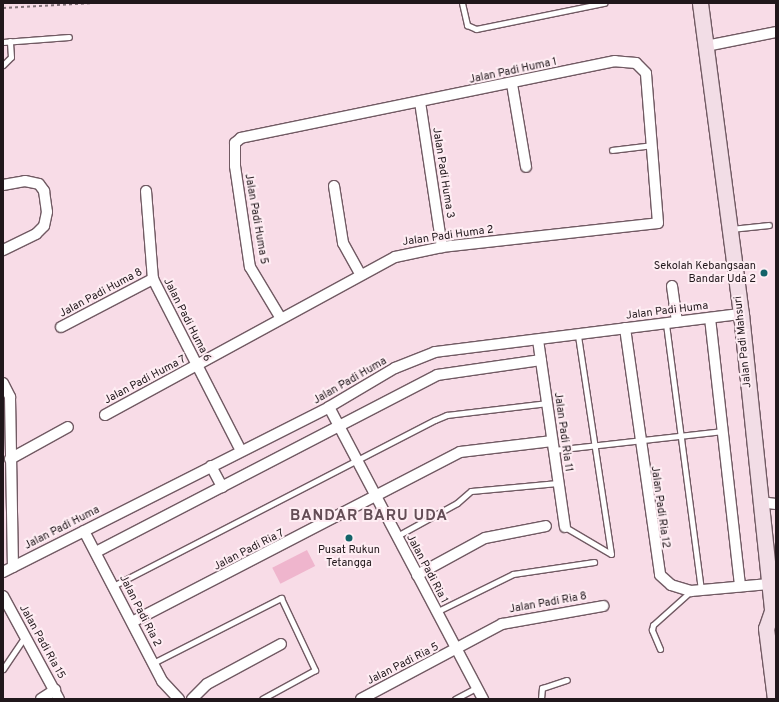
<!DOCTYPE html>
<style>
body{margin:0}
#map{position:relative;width:779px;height:702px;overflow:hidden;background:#f8dce7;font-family:Overpass,sans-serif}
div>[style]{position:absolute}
.green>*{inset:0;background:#efb5cd;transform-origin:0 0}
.path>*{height:1.5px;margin-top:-0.75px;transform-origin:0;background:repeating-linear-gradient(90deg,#827178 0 3px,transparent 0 6px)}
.roads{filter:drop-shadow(1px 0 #715a63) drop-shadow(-1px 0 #715a63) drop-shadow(0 1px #715a63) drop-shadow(0 -1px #715a63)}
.service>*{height:5px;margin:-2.5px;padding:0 2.5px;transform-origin:2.5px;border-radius:2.5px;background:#fff}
.minor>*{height:10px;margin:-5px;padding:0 5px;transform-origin:5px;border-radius:5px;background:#fff}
.secondary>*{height:15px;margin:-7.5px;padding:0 7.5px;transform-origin:7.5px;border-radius:7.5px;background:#f2dde6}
.dots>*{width:11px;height:11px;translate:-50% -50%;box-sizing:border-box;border:2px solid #feedf3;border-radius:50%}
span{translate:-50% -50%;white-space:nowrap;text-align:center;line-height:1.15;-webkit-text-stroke:4px #feedf3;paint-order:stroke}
.street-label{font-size:11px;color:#20171b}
.poi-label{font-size:11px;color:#20171b}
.right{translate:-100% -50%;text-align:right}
.district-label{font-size:15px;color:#644d56;font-weight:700;letter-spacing:1px}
.frame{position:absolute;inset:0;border:4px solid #20171b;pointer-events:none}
</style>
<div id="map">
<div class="green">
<i style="left:307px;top:550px;width:18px;height:39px;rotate:63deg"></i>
</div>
<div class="path">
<i style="left:3px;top:8px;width:91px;rotate:-3.1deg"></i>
</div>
<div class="roads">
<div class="service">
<i style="left:462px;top:3px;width:23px;rotate:77deg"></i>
<i style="left:467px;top:25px;width:10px;rotate:24deg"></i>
<i style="left:476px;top:29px;width:131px;rotate:-11.5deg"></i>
<i style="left:3px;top:42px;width:66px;rotate:-4.3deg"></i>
<i style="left:3px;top:65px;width:11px;rotate:-45deg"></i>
<i style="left:11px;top:57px;width:16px;rotate:-94deg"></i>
<i style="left:612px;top:150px;width:41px;rotate:-7deg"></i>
<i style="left:731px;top:229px;width:38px;rotate:-6deg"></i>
<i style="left:666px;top:324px;width:268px;rotate:82.5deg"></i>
<i style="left:554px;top:450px;width:170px;rotate:-6.4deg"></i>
<i style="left:565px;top:527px;width:53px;rotate:30.4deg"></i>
<i style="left:611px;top:554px;width:221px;rotate:-98.6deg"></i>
<i style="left:397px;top:536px;width:68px;rotate:-28.8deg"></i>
<i style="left:457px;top:503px;width:18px;rotate:-41deg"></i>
<i style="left:471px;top:491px;width:87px;rotate:-5.3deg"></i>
<i style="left:113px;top:586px;width:362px;rotate:-27.3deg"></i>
<i style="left:435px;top:420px;width:13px;rotate:-23deg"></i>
<i style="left:447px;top:415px;width:101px;rotate:-6.8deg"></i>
<i style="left:436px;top:612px;width:86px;rotate:-26.3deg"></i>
<i style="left:513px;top:574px;width:82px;rotate:-8.4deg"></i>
<i style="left:660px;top:649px;width:21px;rotate:-113deg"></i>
<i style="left:652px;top:630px;width:5px;rotate:-79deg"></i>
<i style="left:653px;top:625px;width:51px;rotate:-41.8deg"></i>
<i style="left:153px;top:663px;width:144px;rotate:-26.9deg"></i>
<i style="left:281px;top:598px;width:80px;rotate:64.7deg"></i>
<i style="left:315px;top:670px;width:60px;rotate:151.3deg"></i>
<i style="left:3px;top:669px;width:40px;rotate:-56deg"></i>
<i style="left:455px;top:699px;width:24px;rotate:-28deg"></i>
<i style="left:541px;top:699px;width:11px;rotate:-85deg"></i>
<i style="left:542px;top:688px;width:26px;rotate:-18deg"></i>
</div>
<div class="minor">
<i style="left:706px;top:46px;width:71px;rotate:-11.3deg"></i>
<i style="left:512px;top:84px;width:84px;rotate:80.4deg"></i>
<i style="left:420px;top:102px;width:147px;rotate:81.4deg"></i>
<i style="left:3px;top:185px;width:22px;rotate:-10deg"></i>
<i style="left:25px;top:181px;width:14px;rotate:12deg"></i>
<i style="left:39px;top:184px;width:9px;rotate:54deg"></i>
<i style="left:44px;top:191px;width:21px;rotate:82deg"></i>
<i style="left:47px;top:212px;width:14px;rotate:102deg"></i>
<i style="left:44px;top:226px;width:11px;rotate:135deg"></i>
<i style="left:36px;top:234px;width:37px;rotate:154deg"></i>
<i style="left:334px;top:186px;width:58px;rotate:81deg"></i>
<i style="left:343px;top:243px;width:35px;rotate:61deg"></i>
<i style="left:146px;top:191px;width:88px;rotate:85.5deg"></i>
<i style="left:153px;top:279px;width:193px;rotate:62.9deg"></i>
<i style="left:672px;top:286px;width:36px;rotate:82deg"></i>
<i style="left:710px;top:318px;width:270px;rotate:83.6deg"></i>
<i style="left:61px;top:327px;width:104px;rotate:-27.6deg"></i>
<i style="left:625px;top:328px;width:249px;rotate:81.9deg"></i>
<i style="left:660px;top:575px;width:15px;rotate:42deg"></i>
<i style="left:671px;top:585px;width:21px;rotate:17deg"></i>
<i style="left:691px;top:591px;width:78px;rotate:-5.1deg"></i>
<i style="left:538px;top:340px;width:189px;rotate:81.8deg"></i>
<i style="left:3px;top:383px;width:16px;rotate:63deg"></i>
<i style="left:10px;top:397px;width:170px;rotate:89deg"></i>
<i style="left:329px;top:407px;width:330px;rotate:62.2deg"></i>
<i style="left:105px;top:415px;width:330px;rotate:-28.6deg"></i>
<i style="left:395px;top:257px;width:48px;rotate:-12deg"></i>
<i style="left:442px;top:247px;width:217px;rotate:-6.3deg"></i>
<i style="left:658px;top:223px;width:150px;rotate:-94.6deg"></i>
<i style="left:646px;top:73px;width:14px;rotate:-135deg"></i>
<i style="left:636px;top:63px;width:21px;rotate:-175deg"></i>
<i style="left:615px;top:61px;width:382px;rotate:168.4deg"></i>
<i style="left:241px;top:138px;width:8px;rotate:140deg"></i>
<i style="left:235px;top:143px;width:23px;rotate:90deg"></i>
<i style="left:235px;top:166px;width:102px;rotate:81.6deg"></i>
<i style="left:250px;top:267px;width:58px;rotate:59deg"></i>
<i style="left:10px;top:459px;width:66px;rotate:-28.9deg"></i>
<i style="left:211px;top:466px;width:24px;rotate:62deg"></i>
<i style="left:760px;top:502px;width:16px;rotate:7deg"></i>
<i style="left:84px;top:531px;width:169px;rotate:62.5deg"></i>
<i style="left:162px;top:681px;width:25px;rotate:47deg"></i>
<i style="left:96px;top:552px;width:384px;rotate:-27.4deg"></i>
<i style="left:437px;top:375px;width:105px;rotate:-8.2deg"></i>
<i style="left:3px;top:572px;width:365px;rotate:-26.8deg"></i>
<i style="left:329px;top:407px;width:77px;rotate:-30.6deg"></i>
<i style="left:395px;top:368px;width:43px;rotate:-21.8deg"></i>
<i style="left:435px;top:352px;width:308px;rotate:-7.1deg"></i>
<i style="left:417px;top:575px;width:77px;rotate:-28.6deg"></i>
<i style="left:485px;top:538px;width:62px;rotate:-11.1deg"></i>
<i style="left:3px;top:596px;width:117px;rotate:61.5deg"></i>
<i style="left:132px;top:622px;width:369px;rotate:-27.4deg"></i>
<i style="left:460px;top:452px;width:93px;rotate:-6.8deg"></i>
<i style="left:41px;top:699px;width:17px;rotate:-33deg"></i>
<i style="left:192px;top:699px;width:21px;rotate:-45deg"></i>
<i style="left:207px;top:684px;width:84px;rotate:-28.4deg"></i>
<i style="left:361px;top:699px;width:160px;rotate:-28deg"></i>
<i style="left:502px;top:624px;width:103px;rotate:-10.1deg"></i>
</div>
<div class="secondary">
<i style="left:700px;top:3px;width:314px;rotate:82.5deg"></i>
<i style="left:741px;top:314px;width:299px;rotate:84deg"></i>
<i style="left:772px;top:611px;width:6px;rotate:51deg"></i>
<i style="left:772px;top:611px;width:18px;rotate:109deg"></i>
<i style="left:766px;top:628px;width:72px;rotate:82.8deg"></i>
</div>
</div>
<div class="dots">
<i style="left:764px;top:273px;background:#146369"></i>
<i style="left:349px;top:538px;background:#146369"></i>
</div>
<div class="street-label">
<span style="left:513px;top:71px;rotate:-12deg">Jalan Padi Huma 1</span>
<span style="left:443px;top:173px;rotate:81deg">Jalan Padi Huma 3</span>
<span style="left:256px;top:219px;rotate:80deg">Jalan Padi Huma 5</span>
<span style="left:448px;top:236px;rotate:-8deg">Jalan Padi Huma 2</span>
<span style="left:101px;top:293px;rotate:-28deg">Jalan Padi Huma 8</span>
<span style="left:667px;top:311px;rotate:-7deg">Jalan Padi Huma</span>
<span style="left:187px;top:320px;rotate:63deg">Jalan Padi Huma 6</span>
<span style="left:743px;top:342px;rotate:-96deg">Jalan Padi Mahsuri</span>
<span style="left:145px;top:380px;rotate:-28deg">Jalan Padi Huma 7</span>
<span style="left:350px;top:381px;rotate:-30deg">Jalan Padi Huma</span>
<span style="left:563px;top:432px;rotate:82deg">Jalan Padi Ria 11</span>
<span style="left:660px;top:507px;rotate:82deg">Jalan Padi Ria 12</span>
<span style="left:62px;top:528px;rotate:-27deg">Jalan Padi Huma</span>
<span style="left:249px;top:550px;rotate:-27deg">Jalan Padi Ria 7</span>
<span style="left:427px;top:569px;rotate:62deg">Jalan Padi Ria 1</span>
<span style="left:548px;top:603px;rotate:-10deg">Jalan Padi Ria 8</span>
<span style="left:140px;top:611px;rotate:63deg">Jalan Padi Ria 2</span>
<span style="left:42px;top:642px;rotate:61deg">Jalan Padi Ria 15</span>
<span style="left:403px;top:664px;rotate:-27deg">Jalan Padi Ria 5</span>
</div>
<div class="poi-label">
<span class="right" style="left:756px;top:273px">Sekolah Kebangsaan<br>Bandar Uda 2</span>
<span style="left:349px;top:557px">Pusat Rukun<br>Tetangga</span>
</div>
<div class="district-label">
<span style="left:369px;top:517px">BANDAR BARU UDA</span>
</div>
<div class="frame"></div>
</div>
